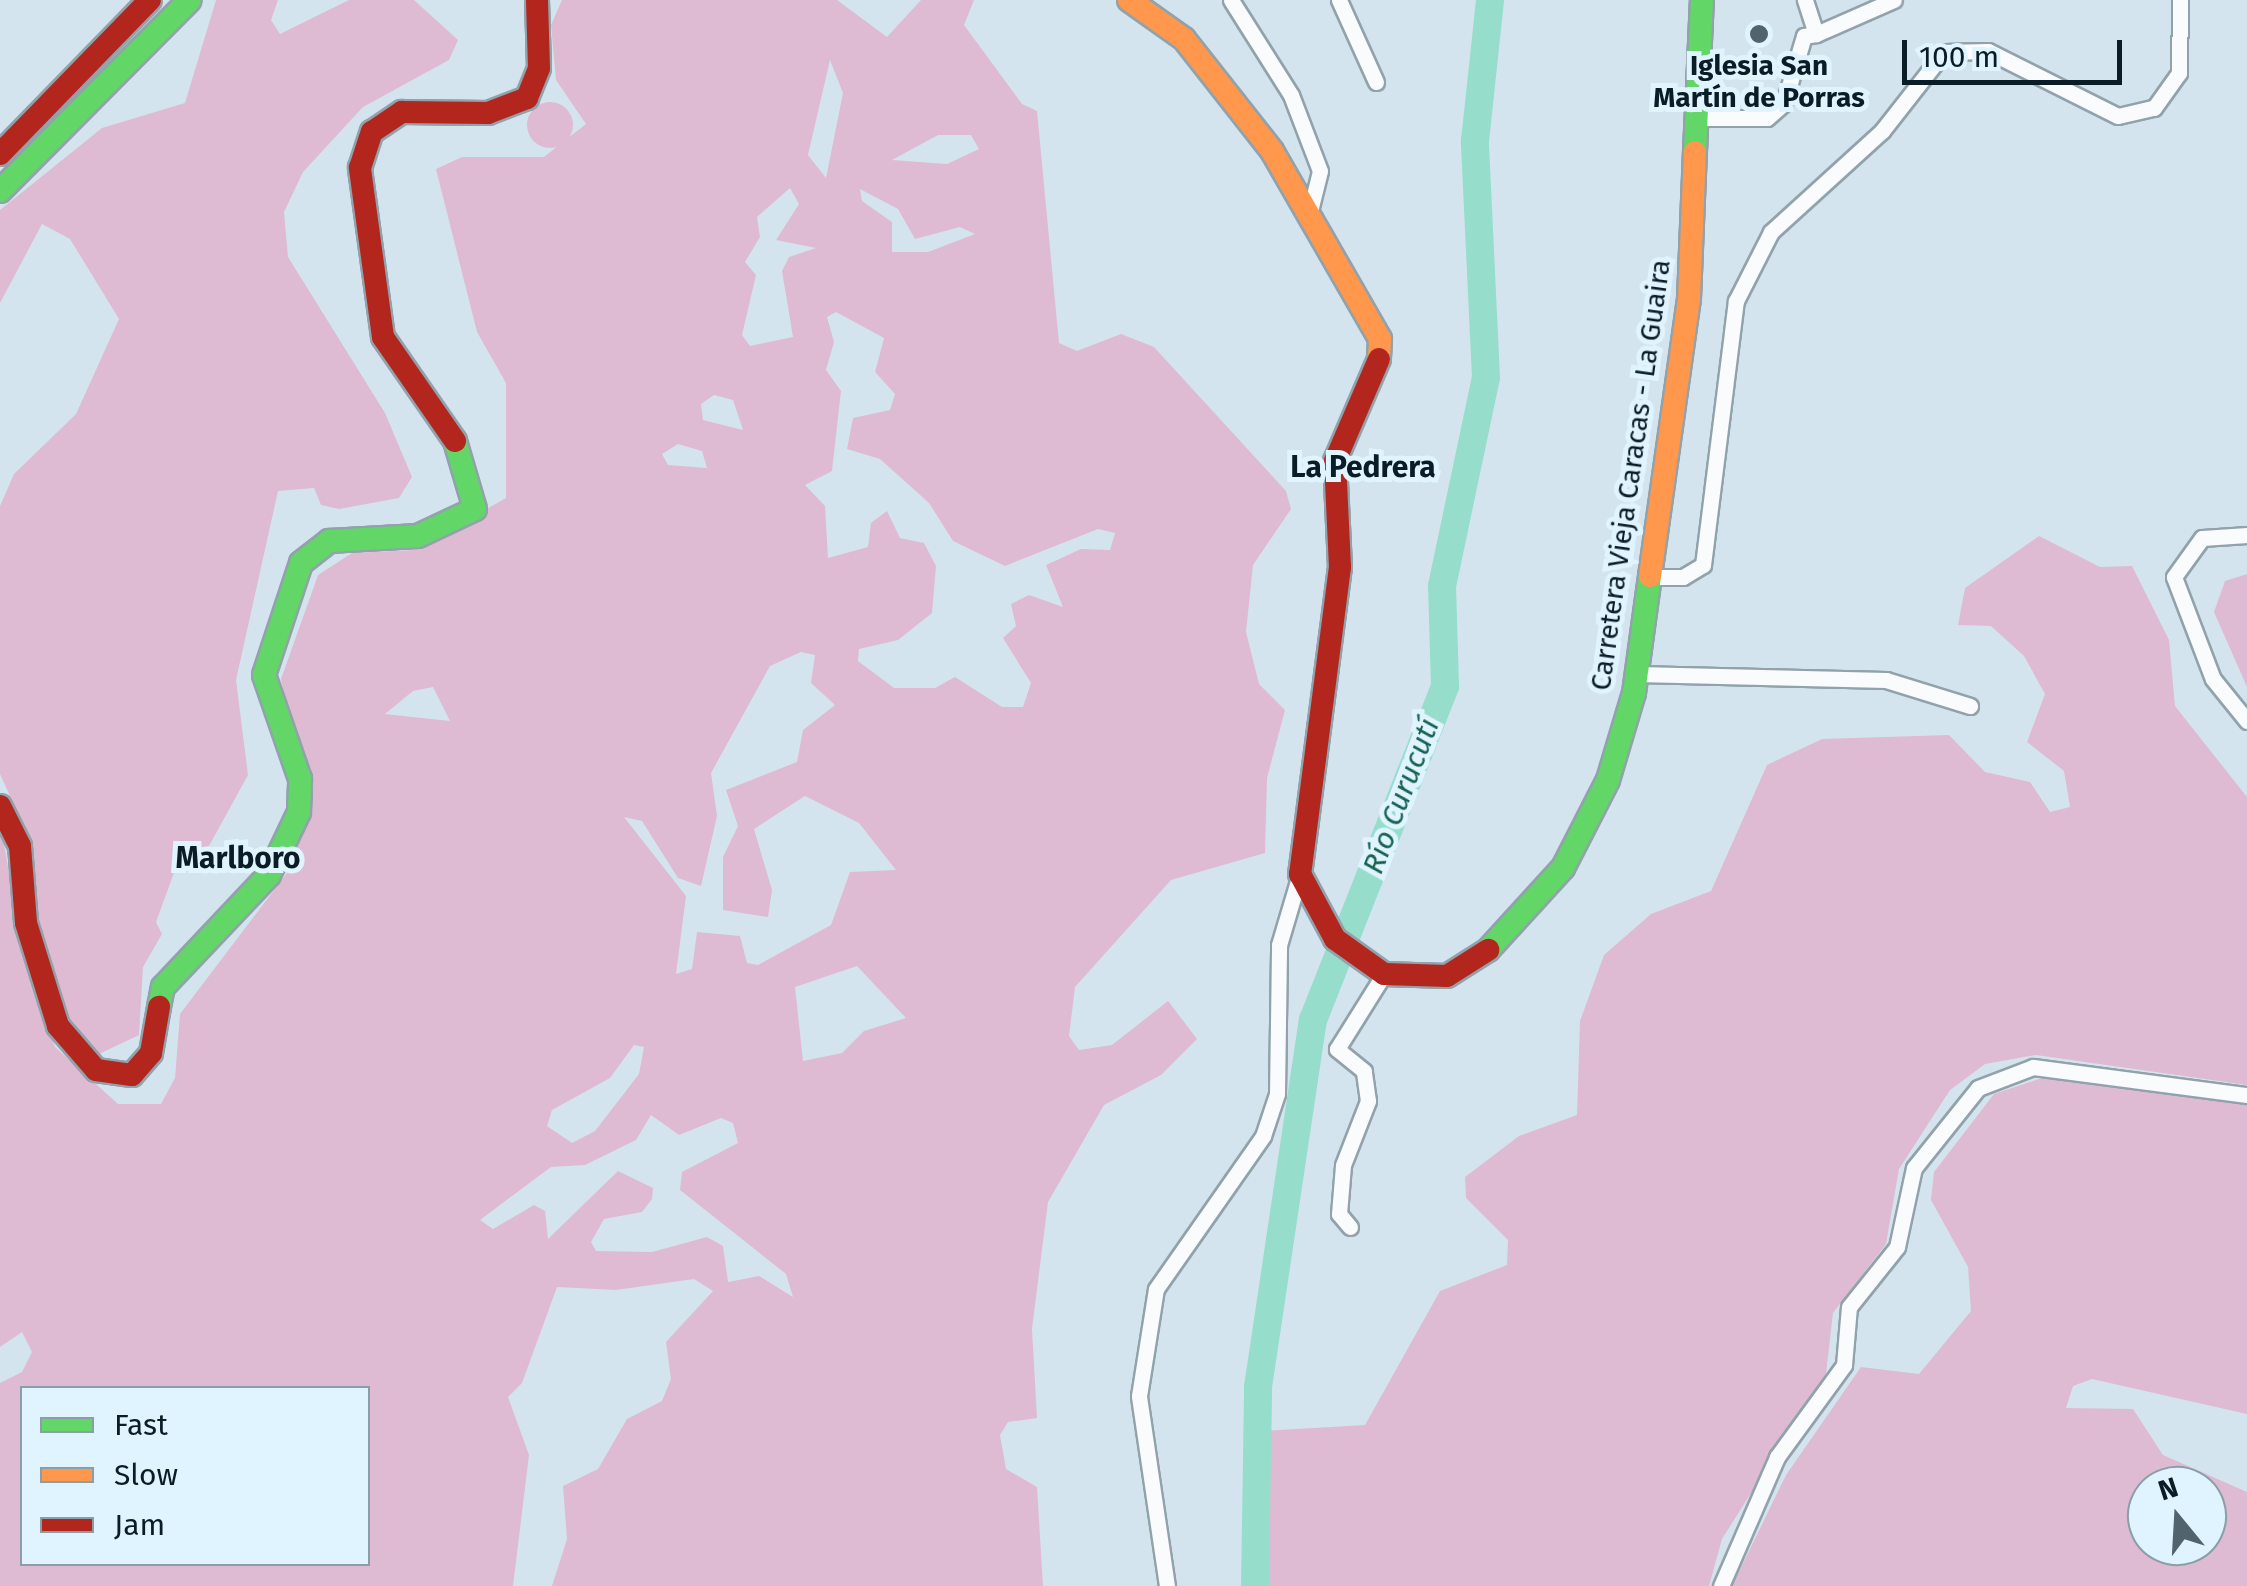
<!DOCTYPE html>
<meta charset="utf-8">
<style>
body{margin:0}
#map{position:relative;width:2247px;height:1586px;overflow:hidden;background:#d4e4ee;font-family:"Fira Sans",sans-serif}
div>[style]{position:absolute}
.green>*{inset:0;background:#debbd2}
.round{border-radius:50%}
.river>*{height:28px;margin:-14px;padding:0 14px;transform-origin:14px;border-radius:14px;background:#96ddcc}
.roads{filter:drop-shadow(2px 0 #91a2ab) drop-shadow(-2px 0 #91a2ab) drop-shadow(0 2px #91a2ab) drop-shadow(0 -2px #91a2ab)}
.street>*{height:15px;margin:-7.5px;padding:0 7.5px;transform-origin:7.5px;border-radius:7.5px;background:#f9fbfc}
.fast>*{height:22px;margin:-11px;padding:0 11px;transform-origin:11px;border-radius:11px;background:#63d668}
.slow>*{height:22px;margin:-11px;padding:0 11px;transform-origin:11px;border-radius:11px;background:#ff974d}
.jam>*{height:22px;margin:-11px;padding:0 11px;transform-origin:11px;border-radius:11px;background:#b3261e}
.dots>*{width:28px;height:28px;translate:-50% -50%;box-sizing:border-box;border:5px solid #e0f4ff;border-radius:50%}
span{translate:-50% -50%;white-space:nowrap;text-align:center;line-height:1.15;-webkit-text-stroke:10px #e0f4ff;paint-order:stroke}
.poi-label{font-size:28px;color:#0a1d27;font-weight:700}
.street-label{font-size:28px;color:#0a1d27}
.neighbourhood-label{font-size:30px;color:#0a1d27;font-weight:700}
.water-label{font-size:30px;color:#16624f;font-style:italic}
.legend{position:absolute;left:20px;top:1386px;width:350px;height:180px;box-sizing:border-box;background:#e0f4ff;border:2px solid #8a9ea9;margin:0;padding:12px 18px;list-style:none;font-size:30px;color:#0a1d27}
.legend li{display:flex;align-items:center;gap:20px;height:50px}
.legend b{width:50px;border:2px solid #8a9ea9}
.north{position:absolute;left:2127px;top:1466px;width:100px;height:100px;box-sizing:border-box;background:#e0f4ff;border:2px solid #8a9ea9;border-radius:50%;rotate:342deg;font-size:28px;font-weight:700;line-height:40px;text-align:center;color:#0a1d27}
.north::after{content:'';display:block;margin:auto;width:35px;height:45px;background:#51636d;clip-path:polygon(50% 0,100% 100%,50% 72%,0 100%)}
.scale{position:absolute;left:1902px;top:40px;width:220px;height:45px;box-sizing:border-box;border:5px solid #0a1d27;border-top:0;padding-left:12px;font-size:30px;line-height:35px;white-space:nowrap;color:#0a1d27;-webkit-text-stroke:8px #e0f4ff;paint-order:stroke}
</style>
<div id="map">
<div class="green">
<i style="clip-path:polygon(216px 0,278px 0,271px 20px,280px 34px,349px 0,414px 0,458px 40px,449px 60px,363px 107px,303px 172px,284px 212px,288px 257px,385px 413px,412px 477px,399px 498px,339px 509px,321px 505px,314px 488px,278px 491px,236px 680px,248px 775px,209px 846px,175px 870px,156px 922px,162px 934px,143px 967px,139px 1035px,99px 1054px,62px 1014px,36px 936px,28px 836px,0 774px,0 506px,14px 474px,76px 414px,119px 319px,70px 239px,42px 224px,0 303px,0 210px,102px 128px,185px 103px)"></i>
<i style="clip-path:polygon(evenodd,562px 0,837px 0,887px 37px,921px 0,974px 0,964px 25px,1022px 104px,1037px 111px,1059px 343px,1077px 351px,1121px 334px,1154px 347px,1286px 491px,1291px 509px,1253px 565px,1246px 632px,1259px 684px,1285px 710px,1267px 778px,1265px 853px,1171px 880px,1075px 987px,1069px 1036px,1079px 1050px,1112px 1045px,1168px 1001px,1197px 1039px,1161px 1075px,1104px 1105px,1048px 1202px,1032px 1329px,1037px 1418px,1008px 1422px,1000px 1435px,1006px 1469px,1037px 1487px,1043px 1586px,552px 1586px,567px 1539px,563px 1486px,598px 1469px,627px 1419px,662px 1401px,671px 1379px,666px 1342px,713px 1291px,694px 1279px,616px 1290px,557px 1287px,522px 1383px,508px 1397px,529px 1455px,513px 1586px,0 1586px,0 1383px,22px 1372px,32px 1352px,22px 1332px,0 1347px,0 820px,21px 943px,55px 1047px,118px 1104px,161px 1104px,175px 1078px,180px 1014px,293px 865px,306px 816px,281px 679px,318px 575px,352px 553px,414px 550px,506px 498px,506px 383px,477px 332px,436px 169px,462px 157px,544px 157px,586px 124px,556px 80px,551px 25px,562px 0,830px 60px,843px 93px,826px 178px,808px 155px,830px 60px,562px 0,938px 135px,971px 135px,979px 149px,947px 164px,892px 160px,938px 135px,562px 0,790px 188px,799px 204px,776px 240px,816px 248px,789px 257px,782px 271px,793px 337px,750px 346px,742px 335px,756px 275px,745px 262px,760px 237px,757px 217px,790px 188px,562px 0,860px 189px,898px 209px,915px 239px,960px 227px,975px 234px,928px 252px,892px 252px,892px 222px,862px 201px,860px 189px,562px 0,836px 312px,884px 338px,875px 372px,895px 394px,890px 410px,853px 418px,847px 449px,880px 459px,929px 503px,953px 541px,1005px 566px,1098px 529px,1115px 533px,1110px 550px,1081px 549px,1046px 565px,1063px 607px,1029px 595px,1011px 604px,1016px 626px,1003px 638px,1031px 683px,1023px 707px,1002px 707px,955px 677px,935px 688px,894px 688px,858px 661px,859px 649px,898px 640px,932px 613px,936px 566px,924px 543px,900px 538px,887px 511px,871px 523px,868px 547px,828px 558px,825px 506px,805px 485px,832px 471px,841px 391px,826px 370px,834px 342px,827px 317px,836px 312px,562px 0,714px 395px,733px 400px,743px 430px,703px 420px,701px 404px,714px 395px,562px 0,678px 444px,702px 451px,707px 468px,668px 465px,662px 454px,678px 444px,562px 0,801px 652px,815px 655px,811px 683px,835px 705px,803px 730px,797px 762px,726px 790px,738px 826px,723px 857px,723px 910px,768px 917px,772px 890px,754px 829px,805px 796px,859px 823px,896px 870px,850px 872px,831px 925px,758px 965px,747px 963px,740px 936px,697px 932px,692px 969px,676px 974px,686px 896px,624px 817px,642px 821px,678px 878px,701px 886px,717px 816px,711px 773px,770px 666px,801px 652px,562px 0,433px 687px,450px 721px,385px 714px,413px 691px,433px 687px,562px 0,857px 966px,906px 1018px,864px 1031px,842px 1053px,803px 1061px,795px 987px,857px 966px,562px 0,634px 1045px,644px 1047px,639px 1074px,595px 1131px,572px 1143px,547px 1126px,552px 1110px,610px 1078px,634px 1045px,562px 0,651px 1115px,679px 1135px,721px 1118px,733px 1123px,738px 1143px,682px 1172px,680px 1190px,786px 1274px,793px 1297px,759px 1276px,728px 1282px,723px 1246px,707px 1237px,652px 1252px,596px 1251px,591px 1242px,604px 1219px,642px 1212px,652px 1199px,653px 1188px,618px 1171px,548px 1239px,545px 1211px,534px 1205px,493px 1229px,480px 1220px,551px 1167px,585px 1165px,636px 1140px,651px 1115px,562px 0,22px 1388px,368px 1388px,368px 1564px,22px 1564px,22px 1388px)"></i>
<i class="round" style="left:527px;top:102px;width:46px;height:46px"></i>
<i style="clip-path:polygon(2039px 536px,2100px 567px,2132px 566px,2169px 640px,2175px 706px,2247px 797px,2247px 1085px,2036px 1055px,1985px 1064px,1950px 1090px,1899px 1169px,1886px 1244px,1833px 1313px,1826px 1374px,1722px 1539px,1709px 1586px,1248px 1586px,1261px 1431px,1365px 1425px,1440px 1291px,1507px 1265px,1508px 1240px,1466px 1198px,1465px 1177px,1519px 1136px,1577px 1115px,1580px 1021px,1604px 955px,1651px 914px,1711px 891px,1767px 765px,1822px 739px,1949px 735px,1985px 772px,2030px 782px,2050px 812px,2070px 807px,2064px 771px,2027px 742px,2045px 694px,2024px 656px,1991px 626px,1958px 625px,1965px 588px)"></i>
<i style="clip-path:polygon(2247px 574px,2247px 687px,2214px 612px,2225px 581px)"></i>
<i style="clip-path:polygon(evenodd,2042px 1078px,2247px 1103px,2247px 1414px,2092px 1379px,2073px 1386px,2066px 1408px,2133px 1409px,2163px 1455px,2247px 1492px,2247px 1586px,1732px 1586px,1786px 1475px,1861px 1367px,1919px 1374px,1971px 1311px,1968px 1267px,1931px 1200px,1934px 1172px,1994px 1094px,2042px 1078px,2147px 1486px,2207px 1486px,2207px 1546px,2147px 1546px,2147px 1486px)"></i>
</div>
<div class="river">
<i style="left:1255px;top:1586px;width:199px;rotate:-89.1deg"></i>
<i style="left:1258px;top:1387px;width:371px;rotate:-81.5deg"></i>
<i style="left:1313px;top:1020px;width:359px;rotate:-68.4deg"></i>
<i style="left:1445px;top:686px;width:100px;rotate:-91.7deg"></i>
<i style="left:1442px;top:586px;width:213px;rotate:-78.1deg"></i>
<i style="left:1486px;top:378px;width:237px;rotate:-92.7deg"></i>
<i style="left:1475px;top:141px;width:142px;rotate:-83.9deg"></i>
</div>
<div class="roads">
<div class="street">
<i style="left:1231px;top:0;width:112px;rotate:57.7deg"></i>
<i style="left:1291px;top:95px;width:81px;rotate:69.1deg"></i>
<i style="left:1320px;top:171px;width:41px;rotate:104deg"></i>
<i style="left:1339px;top:0;width:90px;rotate:65.7deg"></i>
<i style="left:1816px;top:34px;width:85px;rotate:-23.6deg"></i>
<i style="left:1699px;top:118px;width:68px"></i>
<i style="left:1767px;top:118px;width:23px;rotate:-41deg"></i>
<i style="left:1784px;top:103px;width:70px;rotate:-73.4deg"></i>
<i style="left:1804px;top:36px;width:12px;rotate:-9deg"></i>
<i style="left:1816px;top:34px;width:36px;rotate:-108deg"></i>
<i style="left:2247px;top:535px;width:45px;rotate:176.2deg"></i>
<i style="left:2202px;top:538px;width:48px;rotate:125.7deg"></i>
<i style="left:2174px;top:577px;width:109px;rotate:69.1deg"></i>
<i style="left:2213px;top:679px;width:54px;rotate:51deg"></i>
<i style="left:1650px;top:577px;width:33px"></i>
<i style="left:1683px;top:577px;width:23px;rotate:-31deg"></i>
<i style="left:1703px;top:565px;width:266px;rotate:-82.9deg"></i>
<i style="left:1736px;top:301px;width:77px;rotate:-63.1deg"></i>
<i style="left:1771px;top:232px;width:150px;rotate:-42.3deg"></i>
<i style="left:1882px;top:131px;width:100px;rotate:-51.9deg"></i>
<i style="left:1944px;top:52px;width:44px;rotate:-1.3deg"></i>
<i style="left:1988px;top:51px;width:145px;rotate:26.6deg"></i>
<i style="left:2118px;top:116px;width:37px;rotate:-13deg"></i>
<i style="left:2154px;top:108px;width:43px;rotate:-54.5deg"></i>
<i style="left:2179px;top:73px;width:73px;rotate:-89.2deg"></i>
<i style="left:1637px;top:674px;width:249px;rotate:1.4deg"></i>
<i style="left:1886px;top:680px;width:88px;rotate:17.2deg"></i>
<i style="left:1350px;top:1227px;width:17px;rotate:-130deg"></i>
<i style="left:1339px;top:1214px;width:49px;rotate:-85.3deg"></i>
<i style="left:1343px;top:1165px;width:69px;rotate:-68.7deg"></i>
<i style="left:1368px;top:1101px;width:30px;rotate:-98deg"></i>
<i style="left:1364px;top:1071px;width:35px;rotate:-141deg"></i>
<i style="left:1337px;top:1049px;width:89px;rotate:-57.9deg"></i>
<i style="left:1167px;top:1586px;width:192px;rotate:-98.4deg"></i>
<i style="left:1139px;top:1396px;width:108px;rotate:-81deg"></i>
<i style="left:1156px;top:1289px;width:187px;rotate:-55deg"></i>
<i style="left:1263px;top:1136px;width:44px;rotate:-71.6deg"></i>
<i style="left:1277px;top:1094px;width:149px;rotate:-89.2deg"></i>
<i style="left:1279px;top:945px;width:74px;rotate:-73.5deg"></i>
<i style="left:1721px;top:1586px;width:141px;rotate:-66.5deg"></i>
<i style="left:1777px;top:1457px;width:114px;rotate:-53.9deg"></i>
<i style="left:1844px;top:1365px;width:58px;rotate:-85.1deg"></i>
<i style="left:1849px;top:1307px;width:77px;rotate:-51.3deg"></i>
<i style="left:1897px;top:1247px;width:81px;rotate:-77.9deg"></i>
<i style="left:1914px;top:1168px;width:102px;rotate:-51.3deg"></i>
<i style="left:1978px;top:1088px;width:59px;rotate:-20.9deg"></i>
<i style="left:2033px;top:1067px;width:216px;rotate:7.5deg"></i>
</div>
<div class="fast">
<i style="left:1695px;top:152px;width:152px;rotate:-87.4deg"></i>
<i style="left:0;top:191px;width:269px;rotate:-45.2deg"></i>
<i style="left:1488px;top:950px;width:111px;rotate:-47.6deg"></i>
<i style="left:1563px;top:868px;width:99px;rotate:-62.9deg"></i>
<i style="left:1608px;top:780px;width:91px;rotate:-73.4deg"></i>
<i style="left:1634px;top:693px;width:118px;rotate:-82.2deg"></i>
<i style="left:159px;top:1007px;width:20px;rotate:-79deg"></i>
<i style="left:163px;top:987px;width:154px;rotate:-46.6deg"></i>
<i style="left:269px;top:875px;width:70px;rotate:-64.5deg"></i>
<i style="left:299px;top:812px;width:33px;rotate:-88deg"></i>
<i style="left:300px;top:779px;width:110px;rotate:-109.1deg"></i>
<i style="left:264px;top:675px;width:118px;rotate:-71.7deg"></i>
<i style="left:301px;top:563px;width:36px;rotate:-38deg"></i>
<i style="left:329px;top:541px;width:89px;rotate:-3.2deg"></i>
<i style="left:418px;top:536px;width:63px;rotate:-25.3deg"></i>
<i style="left:475px;top:509px;width:71px;rotate:-106.4deg"></i>
</div>
<div class="slow">
<i style="left:1129px;top:0;width:67px;rotate:35.3deg"></i>
<i style="left:1184px;top:39px;width:142px;rotate:51.8deg"></i>
<i style="left:1272px;top:151px;width:217px;rotate:60.1deg"></i>
<i style="left:1380px;top:339px;width:20px;rotate:93deg"></i>
<i style="left:1650px;top:576px;width:280px;rotate:-82deg"></i>
<i style="left:1689px;top:299px;width:147px;rotate:-87.7deg"></i>
</div>
<div class="jam">
<i style="left:0;top:154px;width:215px;rotate:-45.8deg"></i>
<i style="left:1379px;top:359px;width:111px;rotate:113.3deg"></i>
<i style="left:1335px;top:461px;width:106px;rotate:87.3deg"></i>
<i style="left:1340px;top:567px;width:310px;rotate:97.4deg"></i>
<i style="left:1300px;top:874px;width:74px;rotate:61.7deg"></i>
<i style="left:1335px;top:939px;width:60px;rotate:35.5deg"></i>
<i style="left:1384px;top:974px;width:63px;rotate:1.8deg"></i>
<i style="left:1447px;top:976px;width:49px;rotate:-32.4deg"></i>
<i style="left:455px;top:441px;width:126px;rotate:-124.7deg"></i>
<i style="left:383px;top:337px;width:171px;rotate:-97.8deg"></i>
<i style="left:360px;top:168px;width:38px;rotate:-72deg"></i>
<i style="left:372px;top:132px;width:36px;rotate:-34deg"></i>
<i style="left:402px;top:112px;width:86px;rotate:0.7deg"></i>
<i style="left:488px;top:113px;width:42px;rotate:-21deg"></i>
<i style="left:527px;top:98px;width:32px;rotate:-68deg"></i>
<i style="left:539px;top:68px;width:68px;rotate:-91.7deg"></i>
<i style="left:0;top:806px;width:45px;rotate:63.4deg"></i>
<i style="left:20px;top:846px;width:77px;rotate:85.5deg"></i>
<i style="left:26px;top:923px;width:108px;rotate:72.7deg"></i>
<i style="left:58px;top:1026px;width:58px;rotate:49.2deg"></i>
<i style="left:96px;top:1070px;width:36px;rotate:8deg"></i>
<i style="left:132px;top:1075px;width:29px;rotate:-49deg"></i>
<i style="left:151px;top:1053px;width:47px;rotate:-80.1deg"></i>
</div>
</div>
<div class="dots">
<i style="left:1759px;top:34px;background:#51636d"></i>
</div>
<div class="poi-label">
<span style="left:1759px;top:82px">Iglesia San<br>Martín de Porras</span>
</div>
<div class="street-label">
<span style="left:1631px;top:475px;rotate:-82deg">Carretera Vieja Caracas - La Guaira</span>
</div>
<div class="neighbourhood-label">
<span style="left:1363px;top:467px">La Pedrera</span>
<span style="left:238px;top:858px">Marlboro</span>
</div>
<div class="water-label">
<span style="left:1401px;top:796px;rotate:-69deg">Río Curucutí</span>
</div>
<ul class="legend">
<li><b style="height:12px;background:#63d668"></b>Fast</li>
<li><b style="height:12px;background:#ff974d"></b>Slow</li>
<li><b style="height:12px;background:#b3261e"></b>Jam</li>
</ul>
<div class="north">N</div>
<div class="scale">100 m</div>
</div>
